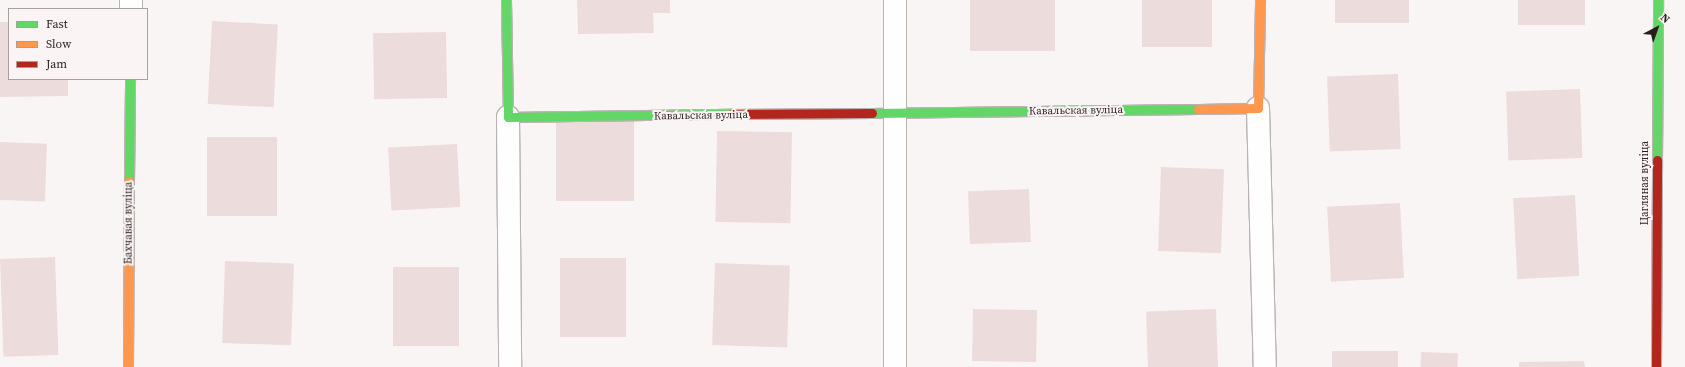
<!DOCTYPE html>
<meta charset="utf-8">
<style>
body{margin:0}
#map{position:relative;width:1685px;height:367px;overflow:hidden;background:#faf5f5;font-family:"Source Serif 4",serif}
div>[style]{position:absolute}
.building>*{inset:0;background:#ecdddc;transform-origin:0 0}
.roads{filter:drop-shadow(1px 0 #bab3b2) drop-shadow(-1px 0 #bab3b2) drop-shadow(0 1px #bab3b2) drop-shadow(0 -1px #bab3b2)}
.street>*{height:22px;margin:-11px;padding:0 11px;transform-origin:11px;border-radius:11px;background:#fefefe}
.fast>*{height:9px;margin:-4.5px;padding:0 4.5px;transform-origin:4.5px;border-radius:4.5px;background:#63d668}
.slow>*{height:9px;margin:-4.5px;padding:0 4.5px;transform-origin:4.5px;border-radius:4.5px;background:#ff974d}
.jam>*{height:9px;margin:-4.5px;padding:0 4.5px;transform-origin:4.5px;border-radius:4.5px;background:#b3261e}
span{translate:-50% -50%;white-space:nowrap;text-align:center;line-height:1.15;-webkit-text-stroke:4px #fbf4f4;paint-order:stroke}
.street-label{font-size:11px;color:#291e1d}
.legend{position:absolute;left:8px;top:8px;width:140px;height:72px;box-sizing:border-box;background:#fbf4f4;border:1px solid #a79e9e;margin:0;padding:5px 7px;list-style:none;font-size:12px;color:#291e1d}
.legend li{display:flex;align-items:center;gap:8px;height:20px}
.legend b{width:20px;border:1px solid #a79e9e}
.north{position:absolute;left:1637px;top:8px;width:40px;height:40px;-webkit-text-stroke:3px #fbf4f4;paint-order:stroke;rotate:41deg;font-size:11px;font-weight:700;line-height:16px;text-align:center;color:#291e1d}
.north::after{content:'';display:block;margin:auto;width:14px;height:18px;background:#291e1d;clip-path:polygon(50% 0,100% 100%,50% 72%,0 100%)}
</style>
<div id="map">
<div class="building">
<i style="clip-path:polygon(577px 0,670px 0,670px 13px,653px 13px,654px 33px,578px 34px)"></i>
<i style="left:970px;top:0;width:85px;height:51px"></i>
<i style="left:1142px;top:0;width:70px;height:47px"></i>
<i style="left:1335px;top:0;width:74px;height:23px"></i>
<i style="left:1518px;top:0;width:67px;height:25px"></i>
<i style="left:212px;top:21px;width:66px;height:83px;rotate:3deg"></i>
<i style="clip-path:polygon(0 22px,9px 22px,9px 79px,68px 79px,68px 96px,0 97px)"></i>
<i style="left:446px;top:32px;width:66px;height:73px;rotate:89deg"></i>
<i style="left:1398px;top:74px;width:75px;height:71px;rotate:88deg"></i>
<i style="left:1580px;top:89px;width:69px;height:74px;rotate:88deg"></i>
<i style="left:556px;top:115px;width:78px;height:86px"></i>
<i style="left:717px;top:131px;width:75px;height:91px;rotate:1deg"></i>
<i style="left:207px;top:137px;width:70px;height:79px"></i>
<i style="left:0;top:142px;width:47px;height:58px;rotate:2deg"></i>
<i style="left:457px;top:144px;width:63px;height:69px;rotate:87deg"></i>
<i style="left:1161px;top:167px;width:63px;height:84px;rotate:2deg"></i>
<i style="left:1029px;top:189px;width:53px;height:61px;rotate:88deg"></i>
<i style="left:1575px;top:195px;width:81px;height:62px;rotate:87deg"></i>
<i style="left:1400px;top:203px;width:75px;height:73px;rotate:87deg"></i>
<i style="left:55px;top:257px;width:98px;height:55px;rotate:88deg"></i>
<i style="left:560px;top:258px;width:66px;height:79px"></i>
<i style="left:225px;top:261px;width:69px;height:82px;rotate:2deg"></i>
<i style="left:715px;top:263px;width:75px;height:82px;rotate:2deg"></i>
<i style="left:459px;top:267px;width:79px;height:66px;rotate:90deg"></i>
<i style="left:973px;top:309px;width:64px;height:52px;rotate:1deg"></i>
<i style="left:1216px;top:309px;width:58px;height:70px;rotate:88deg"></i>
<i style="left:1332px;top:351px;width:66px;height:16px"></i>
<i style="left:1421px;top:352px;width:37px;height:15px;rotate:2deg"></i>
<i style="clip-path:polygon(1584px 361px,1585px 367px,1519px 367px,1519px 362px)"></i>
</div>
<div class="roads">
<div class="street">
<i style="left:895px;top:0;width:367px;rotate:90deg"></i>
<i style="left:131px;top:9px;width:9px;rotate:-90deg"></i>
<i style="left:1258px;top:108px;width:259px;rotate:88.5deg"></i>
<i style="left:508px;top:117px;width:250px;rotate:89.5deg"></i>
</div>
<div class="fast">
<i style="left:506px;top:0;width:117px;rotate:89deg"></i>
<i style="left:508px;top:117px;width:224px;rotate:-0.8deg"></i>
<i style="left:872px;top:113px;width:326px;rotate:-0.7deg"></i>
<i style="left:1657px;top:160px;width:160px;rotate:-89.6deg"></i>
<i style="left:129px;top:181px;width:102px;rotate:-89.4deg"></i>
</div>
<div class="slow">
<i style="left:1198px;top:109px;width:60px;rotate:-1deg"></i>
<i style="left:1258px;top:108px;width:108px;rotate:-88.9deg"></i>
<i style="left:128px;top:367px;width:186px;rotate:-89.7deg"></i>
</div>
<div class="jam">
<i style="left:732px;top:114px;width:140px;rotate:-0.4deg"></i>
<i style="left:1656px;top:367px;width:207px;rotate:-89.7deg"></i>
</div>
</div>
<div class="street-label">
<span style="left:1076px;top:111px;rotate:-1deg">Кавальская вуліца</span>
<span style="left:701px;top:116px;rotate:-1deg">Кавальская вуліца</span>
<span style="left:1645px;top:183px;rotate:-90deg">Цагляная вуліца</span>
<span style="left:129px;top:223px;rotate:-90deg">Бахчавая вуліца</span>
</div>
<ul class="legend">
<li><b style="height:5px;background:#63d668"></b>Fast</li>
<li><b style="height:5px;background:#ff974d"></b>Slow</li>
<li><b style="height:5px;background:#b3261e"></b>Jam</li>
</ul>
<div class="north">N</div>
</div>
